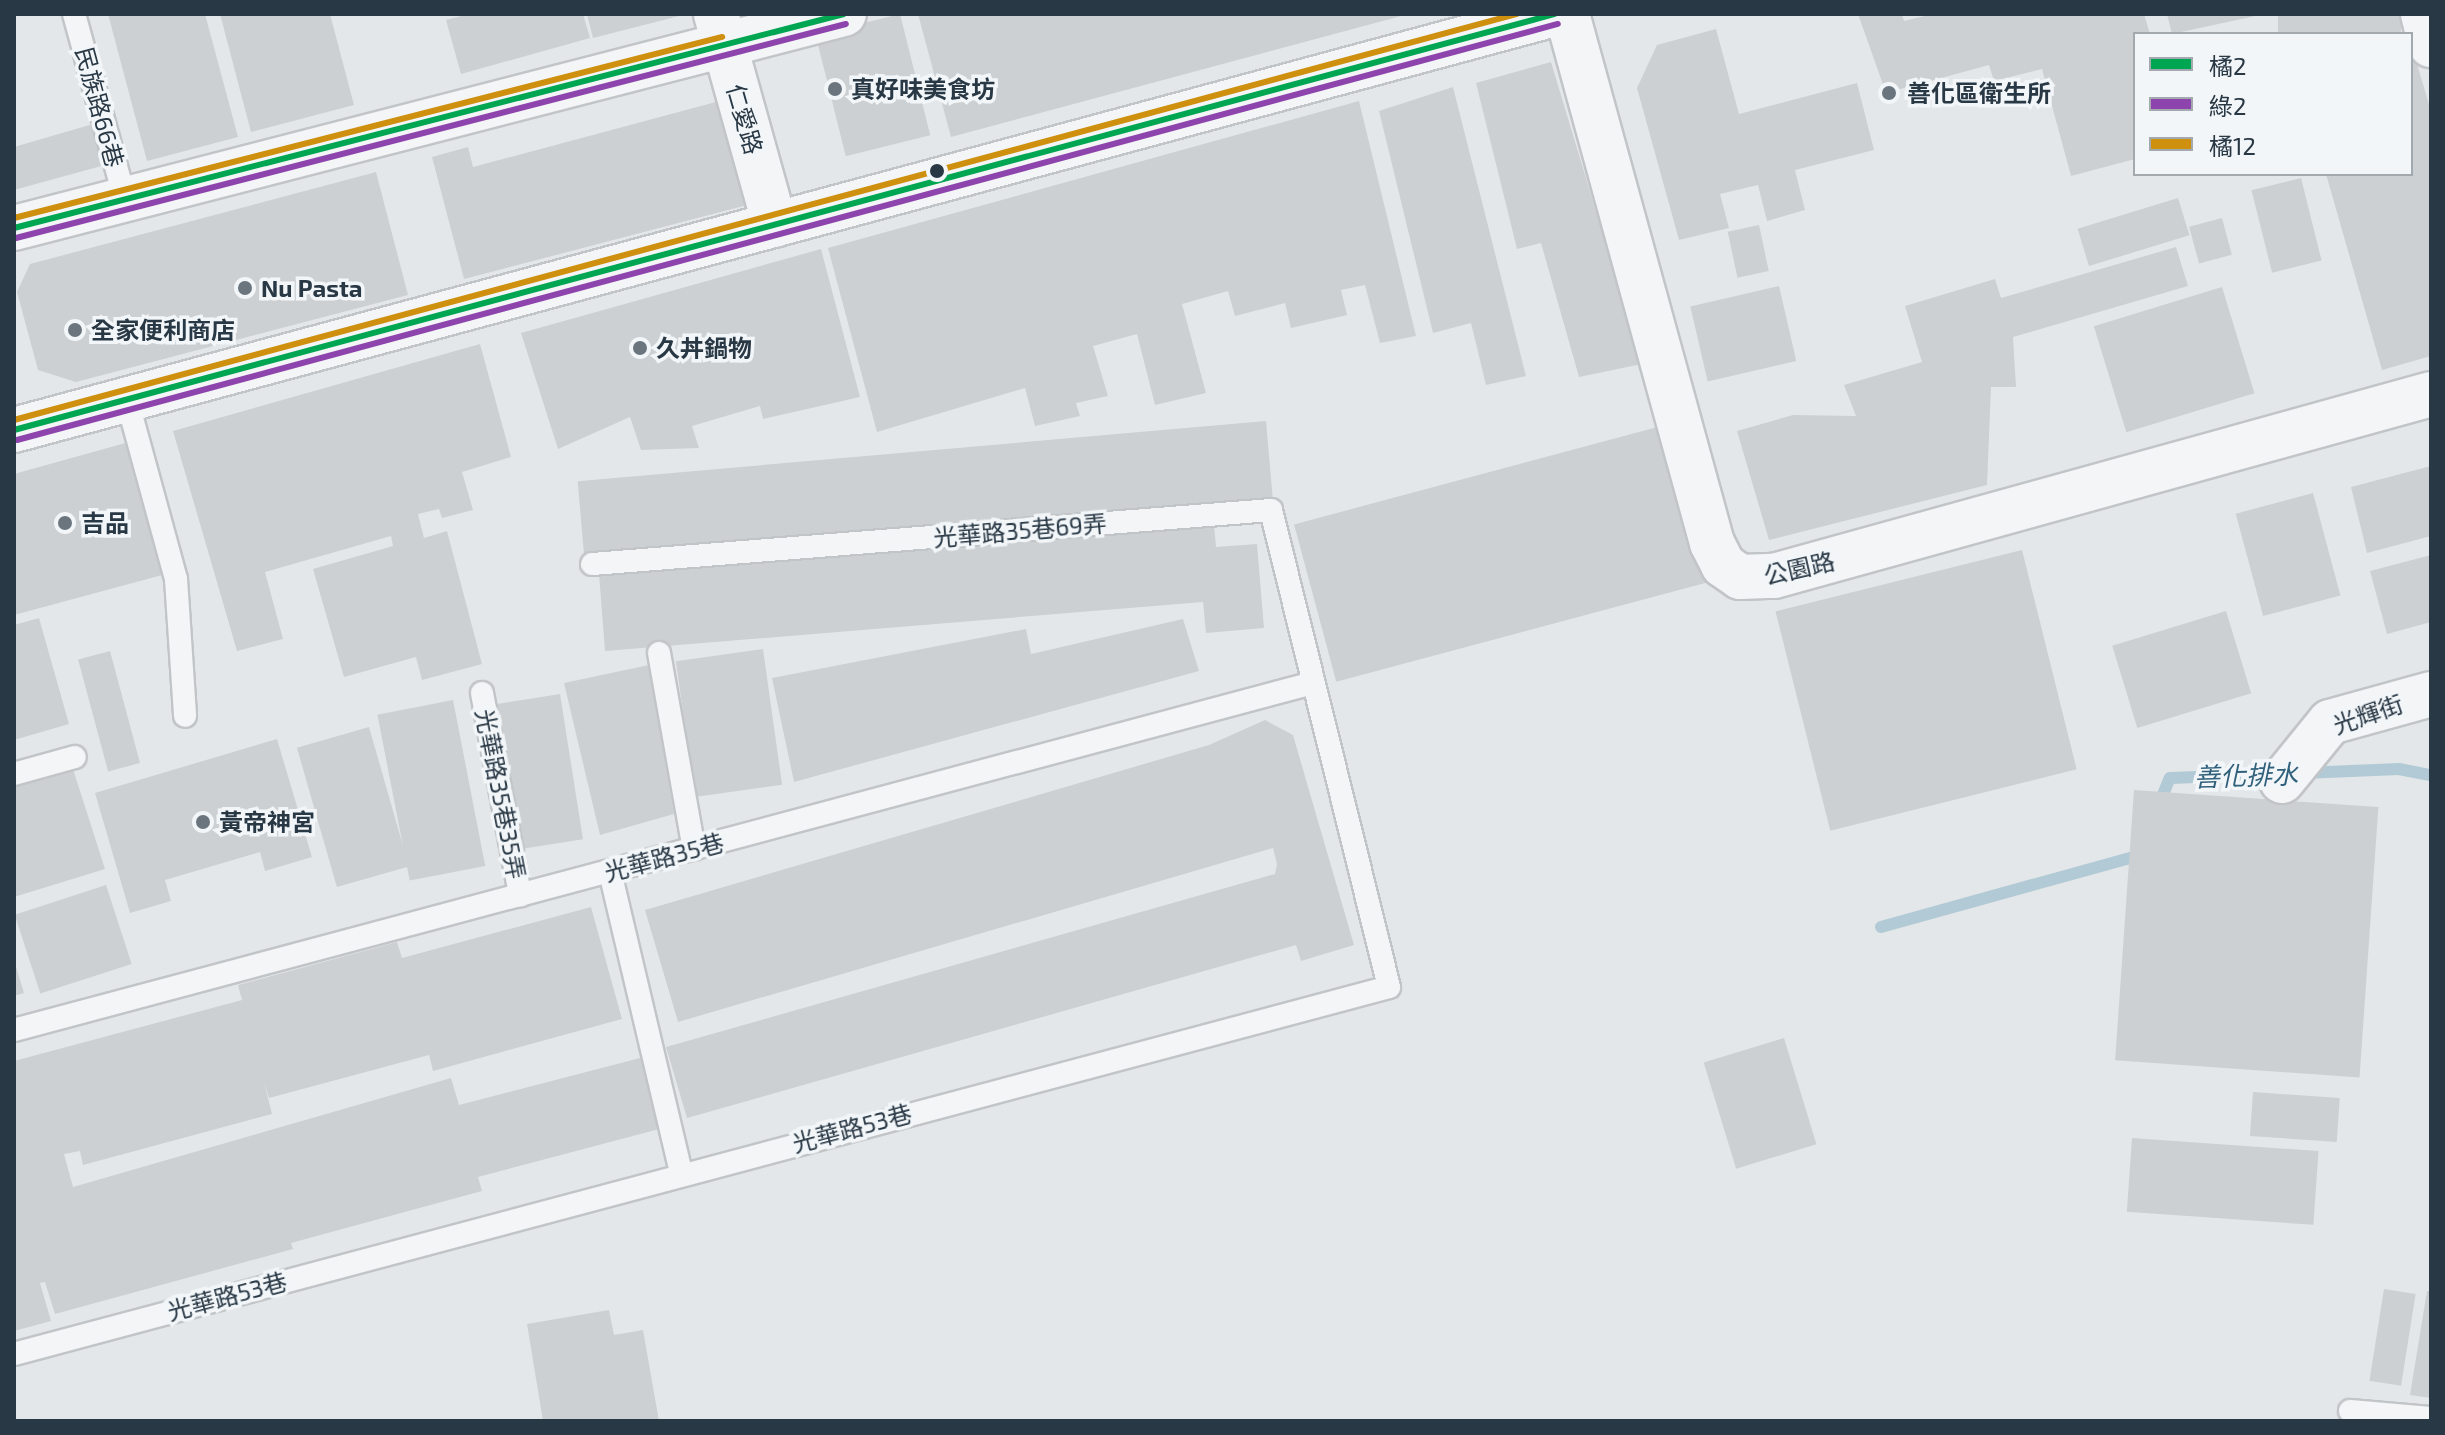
<!DOCTYPE html>
<meta charset="utf-8">
<style>
body{margin:0}
#map{position:relative;width:2445px;height:1435px;overflow:hidden;background:#e4e7e9;font-family:"Exo 2","Noto Sans TC",sans-serif}
div>[style]{position:absolute}
.stream>*{height:12px;margin:-6px;padding:0 6px;transform-origin:6px;border-radius:6px;background:#b1cad5}
.building>*{inset:0;background:#cdd0d2;transform-origin:0 0}
.roads{filter:drop-shadow(2px 0 #c2c5c7) drop-shadow(-2px 0 #c2c5c7) drop-shadow(0 2px #c2c5c7) drop-shadow(0 -2px #c2c5c7)}
.service>*{height:22px;margin:-11px;padding:0 11px;transform-origin:11px;border-radius:11px;background:#f3f5f6}
.minor>*{height:44px;margin:-22px;padding:0 22px;transform-origin:22px;border-radius:22px;background:#f3f5f6}
.bus-1>*{height:6px;margin:-3px;padding:0 3px;transform-origin:3px;border-radius:3px;background:#00a651}
.bus-2>*{height:6px;margin:-3px;padding:0 3px;transform-origin:3px;border-radius:3px;background:#8e44ad}
.bus-3>*{height:6px;margin:-3px;padding:0 3px;transform-origin:3px;border-radius:3px;background:#ce900e}
.dots>*{width:22px;height:22px;translate:-50% -50%;box-sizing:border-box;border:4px solid #f2f6f8;border-radius:50%}
span{translate:-50% -50%;white-space:nowrap;text-align:center;line-height:1.15;-webkit-text-stroke:7px #f2f6f8;paint-order:stroke}
.poi-label{font-size:24px;color:#293845;font-weight:700}
.left{translate:0 -50%;text-align:left}
.street-label{font-size:24px;color:#293845}
.water-label{font-size:26px;color:#30607c;font-style:italic}
.frame{position:absolute;inset:0;border:16px solid #293845;pointer-events:none}
.legend{position:absolute;left:2133px;top:32px;width:280px;height:144px;box-sizing:border-box;background:#f2f6f8;border:2px solid #a2aab0;margin:0;padding:10px 14px;list-style:none;font-size:24px;color:#293845}
.legend li{display:flex;align-items:center;gap:16px;height:40px}
.legend b{width:40px;border:2px solid #a2aab0}
</style>
<div id="map">
<div class="stream">
<i style="left:2303px;top:773px;width:96px;rotate:-2.4deg"></i>
<i style="left:2399px;top:769px;width:33px;rotate:11deg"></i>
<i style="left:2158px;top:807px;width:31px;rotate:-68deg"></i>
<i style="left:2170px;top:778px;width:107px;rotate:-2.1deg"></i>
<i style="left:1881px;top:927px;width:266px;rotate:-15.5deg"></i>
<i style="left:2137px;top:856px;width:7px;rotate:-63deg"></i>
</div>
<div class="building">
<i style="clip-path:polygon(108px 14px,205px 14px,238px 137px,147px 161px)"></i>
<i style="clip-path:polygon(220px 14px,330px 14px,354px 105px,251px 132px)"></i>
<i style="clip-path:polygon(469px 14px,583px 14px,590px 38px,461px 74px,446px 20px)"></i>
<i style="clip-path:polygon(587px 14px,683px 14px,683px 15px,593px 38px)"></i>
<i style="left:900px;top:14px;width:125px;height:87px;rotate:76deg"></i>
<i style="clip-path:polygon(918px 14px,1405px 14px,1405px 15px,951px 137px)"></i>
<i style="clip-path:polygon(1858px 14px,1902px 14px,1904px 21px,1933px 14px,2144px 14px,2150px 34px,2135px 34px,2135px 159px,2071px 176px,2042px 69px,1994px 81px,1989px 65px,1886px 93px)"></i>
<i style="clip-path:polygon(2167px 14px,2259px 14px,2260px 15px,2172px 34px)"></i>
<i style="left:2278px;top:14px;width:123px;height:21px"></i>
<i style="clip-path:polygon(1716px 29px,1739px 114px,1857px 83px,1874px 150px,1795px 170px,1805px 210px,1767px 221px,1758px 185px,1720px 194px,1729px 228px,1679px 240px,1637px 88px,1657px 45px)"></i>
<i style="clip-path:polygon(2412px 47px,2431px 111px,2431px 356px,2382px 370px,2326px 174px,2411px 174px)"></i>
<i style="clip-path:polygon(1551px 62px,1642px 364px,1579px 377px,1541px 243px,1517px 249px,1476px 83px)"></i>
<i style="clip-path:polygon(1453px 87px,1526px 376px,1486px 385px,1471px 323px,1433px 333px,1379px 111px)"></i>
<i style="clip-path:polygon(727px 99px,755px 203px,464px 279px,432px 157px,468px 147px,473px 167px)"></i>
<i style="clip-path:polygon(1359px 101px,1416px 336px,1380px 343px,1365px 285px,1341px 290px,1347px 315px,1291px 328px,1285px 303px,1235px 316px,1228px 291px,1182px 304px,1206px 393px,1155px 405px,1137px 334px,1093px 346px,1108px 396px,1076px 403px,1080px 416px,1035px 426px,1025px 388px,877px 432px,828px 248px)"></i>
<i style="clip-path:polygon(93px 124px,105px 165px,14px 190px,14px 147px)"></i>
<i style="clip-path:polygon(376px 172px,408px 295px,76px 382px,38px 370px,17px 292px,30px 264px)"></i>
<i style="left:2301px;top:178px;width:85px;height:51px;rotate:76deg"></i>
<i style="left:2178px;top:198px;width:39px;height:105px;rotate:73deg"></i>
<i style="left:2222px;top:218px;width:38px;height:34px;rotate:75deg"></i>
<i style="left:1759px;top:225px;width:47px;height:32px;rotate:78deg"></i>
<i style="clip-path:polygon(2176px 247px,2188px 286px,2013px 337px,2016px 387px,1991px 387px,1987px 485px,1769px 540px,1737px 431px,1793px 415px,1856px 416px,1844px 385px,1922px 362px,1905px 306px,1995px 279px,2001px 298px)"></i>
<i style="clip-path:polygon(821px 249px,860px 397px,763px 419px,760px 406px,692px 426px,699px 448px,641px 450px,630px 417px,558px 449px,521px 333px)"></i>
<i style="left:1779px;top:286px;width:77px;height:91px;rotate:77deg"></i>
<i style="left:2222px;top:287px;width:111px;height:134px;rotate:73deg"></i>
<i style="clip-path:polygon(480px 344px,511px 457px,462px 472px,473px 510px,442px 518px,439px 509px,418px 514px,424px 538px,447px 531px,482px 664px,422px 680px,416px 657px,344px 677px,313px 569px,393px 546px,391px 536px,265px 572px,283px 639px,237px 651px,173px 431px)"></i>
<i style="left:1266px;top:421px;width:78px;height:691px;rotate:85deg"></i>
<i style="left:1665px;top:425px;width:163px;height:384px;rotate:75deg"></i>
<i style="clip-path:polygon(129px 442px,166px 574px,14px 615px,14px 474px)"></i>
<i style="clip-path:polygon(2431px 466px,2431px 536px,2367px 553px,2351px 487px)"></i>
<i style="left:2313px;top:493px;width:106px;height:80px;rotate:75deg"></i>
<i style="clip-path:polygon(1214px 525px,1216px 547px,1257px 544px,1264px 628px,1206px 633px,1203px 602px,605px 651px,599px 574px)"></i>
<i style="left:2022px;top:550px;width:226px;height:254px;rotate:76deg"></i>
<i style="clip-path:polygon(2431px 555px,2431px 622px,2387px 634px,2370px 571px)"></i>
<i style="left:2226px;top:611px;width:86px;height:119px;rotate:73deg"></i>
<i style="clip-path:polygon(39px 618px,69px 724px,14px 740px,14px 625px)"></i>
<i style="clip-path:polygon(1183px 619px,1199px 671px,794px 782px,772px 678px,1026px 629px,1031px 654px)"></i>
<i style="left:763px;top:649px;width:137px;height:88px;rotate:82deg"></i>
<i style="left:110px;top:651px;width:116px;height:33px;rotate:75deg"></i>
<i style="clip-path:polygon(649px 665px,674px 814px,600px 835px,564px 683px)"></i>
<i style="left:560px;top:694px;width:147px;height:69px;rotate:81deg"></i>
<i style="left:453px;top:700px;width:169px;height:77px;rotate:79deg"></i>
<i style="clip-path:polygon(1265px 720px,1293px 735px,1354px 945px,1301px 961px,1296px 945px,687px 1118px,666px 1047px,1275px 874px,1277px 864px,1273px 848px,678px 1022px,645px 910px,1209px 745px)"></i>
<i style="left:369px;top:727px;width:145px;height:75px;rotate:74deg"></i>
<i style="clip-path:polygon(277px 739px,312px 857px,265px 871px,260px 852px,165px 880px,171px 901px,130px 913px,95px 793px)"></i>
<i style="clip-path:polygon(72px 766px,105px 869px,14px 897px,14px 784px)"></i>
<i style="left:2134px;top:790px;width:245px;height:271px;rotate:4deg"></i>
<i style="left:106px;top:885px;width:83px;height:96px;rotate:72deg"></i>
<i style="clip-path:polygon(591px 907px,622px 1019px,433px 1071px,429px 1055px,269px 1098px,264px 1082px,272px 1114px,83px 1165px,80px 1151px,64px 1154px,73px 1187px,451px 1078px,459px 1105px,644px 1057px,663px 1128px,478px 1177px,482px 1191px,291px 1243px,293px 1249px,55px 1314px,45px 1282px,40px 1283px,51px 1321px,14px 1331px,14px 1061px,242px 1000px,238px 985px,397px 942px,402px 958px)"></i>
<i style="clip-path:polygon(14px 960px,24px 993px,14px 996px)"></i>
<i style="left:1784px;top:1038px;width:111px;height:84px;rotate:73deg"></i>
<i style="left:2253px;top:1092px;width:87px;height:44px;rotate:4deg"></i>
<i style="left:2132px;top:1138px;width:187px;height:74px;rotate:4deg"></i>
<i style="left:2384px;top:1289px;width:32px;height:93px;rotate:9deg"></i>
<i style="clip-path:polygon(2427px 1291px,2431px 1291px,2431px 1398px,2410px 1395px)"></i>
<i style="clip-path:polygon(609px 1310px,614px 1335px,643px 1330px,659px 1421px,543px 1421px,527px 1324px)"></i>
</div>
<div class="roads">
<div class="service">
<i style="left:74px;top:14px;width:192px;rotate:74.6deg"></i>
<i style="left:127px;top:400px;width:186px;rotate:74.7deg"></i>
<i style="left:176px;top:579px;width:137px;rotate:86.2deg"></i>
<i style="left:659px;top:653px;width:199px;rotate:79.9deg"></i>
<i style="left:482px;top:693px;width:206px;rotate:79.3deg"></i>
<i style="left:14px;top:774px;width:63px;rotate:-15.6deg"></i>
<i style="left:610px;top:872px;width:309px;rotate:76.7deg"></i>
<i style="left:14px;top:1030px;width:1345px;rotate:-14.96deg"></i>
<i style="left:14px;top:1354px;width:1423px;rotate:-14.94deg"></i>
<i style="left:1389px;top:987px;width:491px;rotate:-103.9deg"></i>
<i style="left:1271px;top:510px;width:681px;rotate:175.45deg"></i>
<i style="left:2350px;top:1411px;width:81px;rotate:4.9deg"></i>
</div>
<div class="minor">
<i style="left:716px;top:14px;width:219px;rotate:74.4deg"></i>
<i style="left:1567px;top:14px;width:549px;rotate:74.67deg"></i>
<i style="left:1712px;top:543px;width:25px;rotate:63deg"></i>
<i style="left:1723px;top:565px;width:21px;rotate:35deg"></i>
<i style="left:1740px;top:577px;width:34px;rotate:-2deg"></i>
<i style="left:1774px;top:576px;width:682px;rotate:-15.48deg"></i>
<i style="left:2423px;top:14px;width:32px;rotate:76deg"></i>
<i style="left:14px;top:228px;width:857px;rotate:-14.46deg"></i>
<i style="left:14px;top:430px;width:1596px;rotate:-15.11deg"></i>
<i style="left:2282px;top:781px;width:76px;rotate:-50.9deg"></i>
<i style="left:2330px;top:722px;width:105px;rotate:-15.5deg"></i>
</div>
</div>
<div class="bus-1">
<i style="left:14px;top:228px;width:857px;rotate:-14.46deg"></i>
<i style="left:14px;top:430px;width:1596px;rotate:-15.11deg"></i>
</div>
<div class="bus-2">
<i style="left:16px;top:238px;width:857px;rotate:-14.46deg"></i>
<i style="left:17px;top:440px;width:1596px;rotate:-15.11deg"></i>
</div>
<div class="bus-3">
<i style="left:14px;top:218px;width:731px;rotate:-14.34deg"></i>
<i style="left:14px;top:420px;width:1557px;rotate:-15.12deg"></i>
</div>
<div class="dots">
<i style="left:835px;top:89px;background:#6a757e"></i>
<i style="left:1889px;top:93px;background:#6a757e"></i>
<i style="left:937px;top:171px;background:#293845"></i>
<i style="left:245px;top:288px;background:#6a757e"></i>
<i style="left:75px;top:330px;background:#6a757e"></i>
<i style="left:640px;top:348px;background:#6a757e"></i>
<i style="left:65px;top:523px;background:#6a757e"></i>
<i style="left:203px;top:822px;background:#6a757e"></i>
</div>
<div class="poi-label">
<span class="left" style="left:851px;top:89px">真好味美食坊</span>
<span class="left" style="left:1907px;top:93px">善化區衛生所</span>
<span class="left" style="left:261px;top:288px">Nu Pasta</span>
<span class="left" style="left:91px;top:330px">全家便利商店</span>
<span class="left" style="left:656px;top:348px">久丼鍋物</span>
<span class="left" style="left:81px;top:523px">吉品</span>
<span class="left" style="left:219px;top:822px">黃帝神宮</span>
</div>
<div class="street-label">
<span style="left:100px;top:107px;rotate:75deg">民族路66巷</span>
<span style="left:745px;top:119px;rotate:74deg">仁愛路</span>
<span style="left:1020px;top:530px;rotate:-5deg">光華路35巷69弄</span>
<span style="left:1799px;top:568px;rotate:-13deg">公園路</span>
<span style="left:2368px;top:714px;rotate:-19deg">光輝街</span>
<span style="left:501px;top:794px;rotate:79deg">光華路35巷35弄</span>
<span style="left:664px;top:857px;rotate:-15deg">光華路35巷</span>
<span style="left:852px;top:1128px;rotate:-15deg">光華路53巷</span>
<span style="left:227px;top:1296px;rotate:-15deg">光華路53巷</span>
</div>
<div class="water-label">
<span style="left:2246px;top:775px;rotate:-2deg">善化排水</span>
</div>
<div class="frame"></div>
<ul class="legend">
<li><b style="height:10px;background:#00a651"></b>橘2</li>
<li><b style="height:10px;background:#8e44ad"></b>綠2</li>
<li><b style="height:10px;background:#ce900e"></b>橘12</li>
</ul>
</div>
